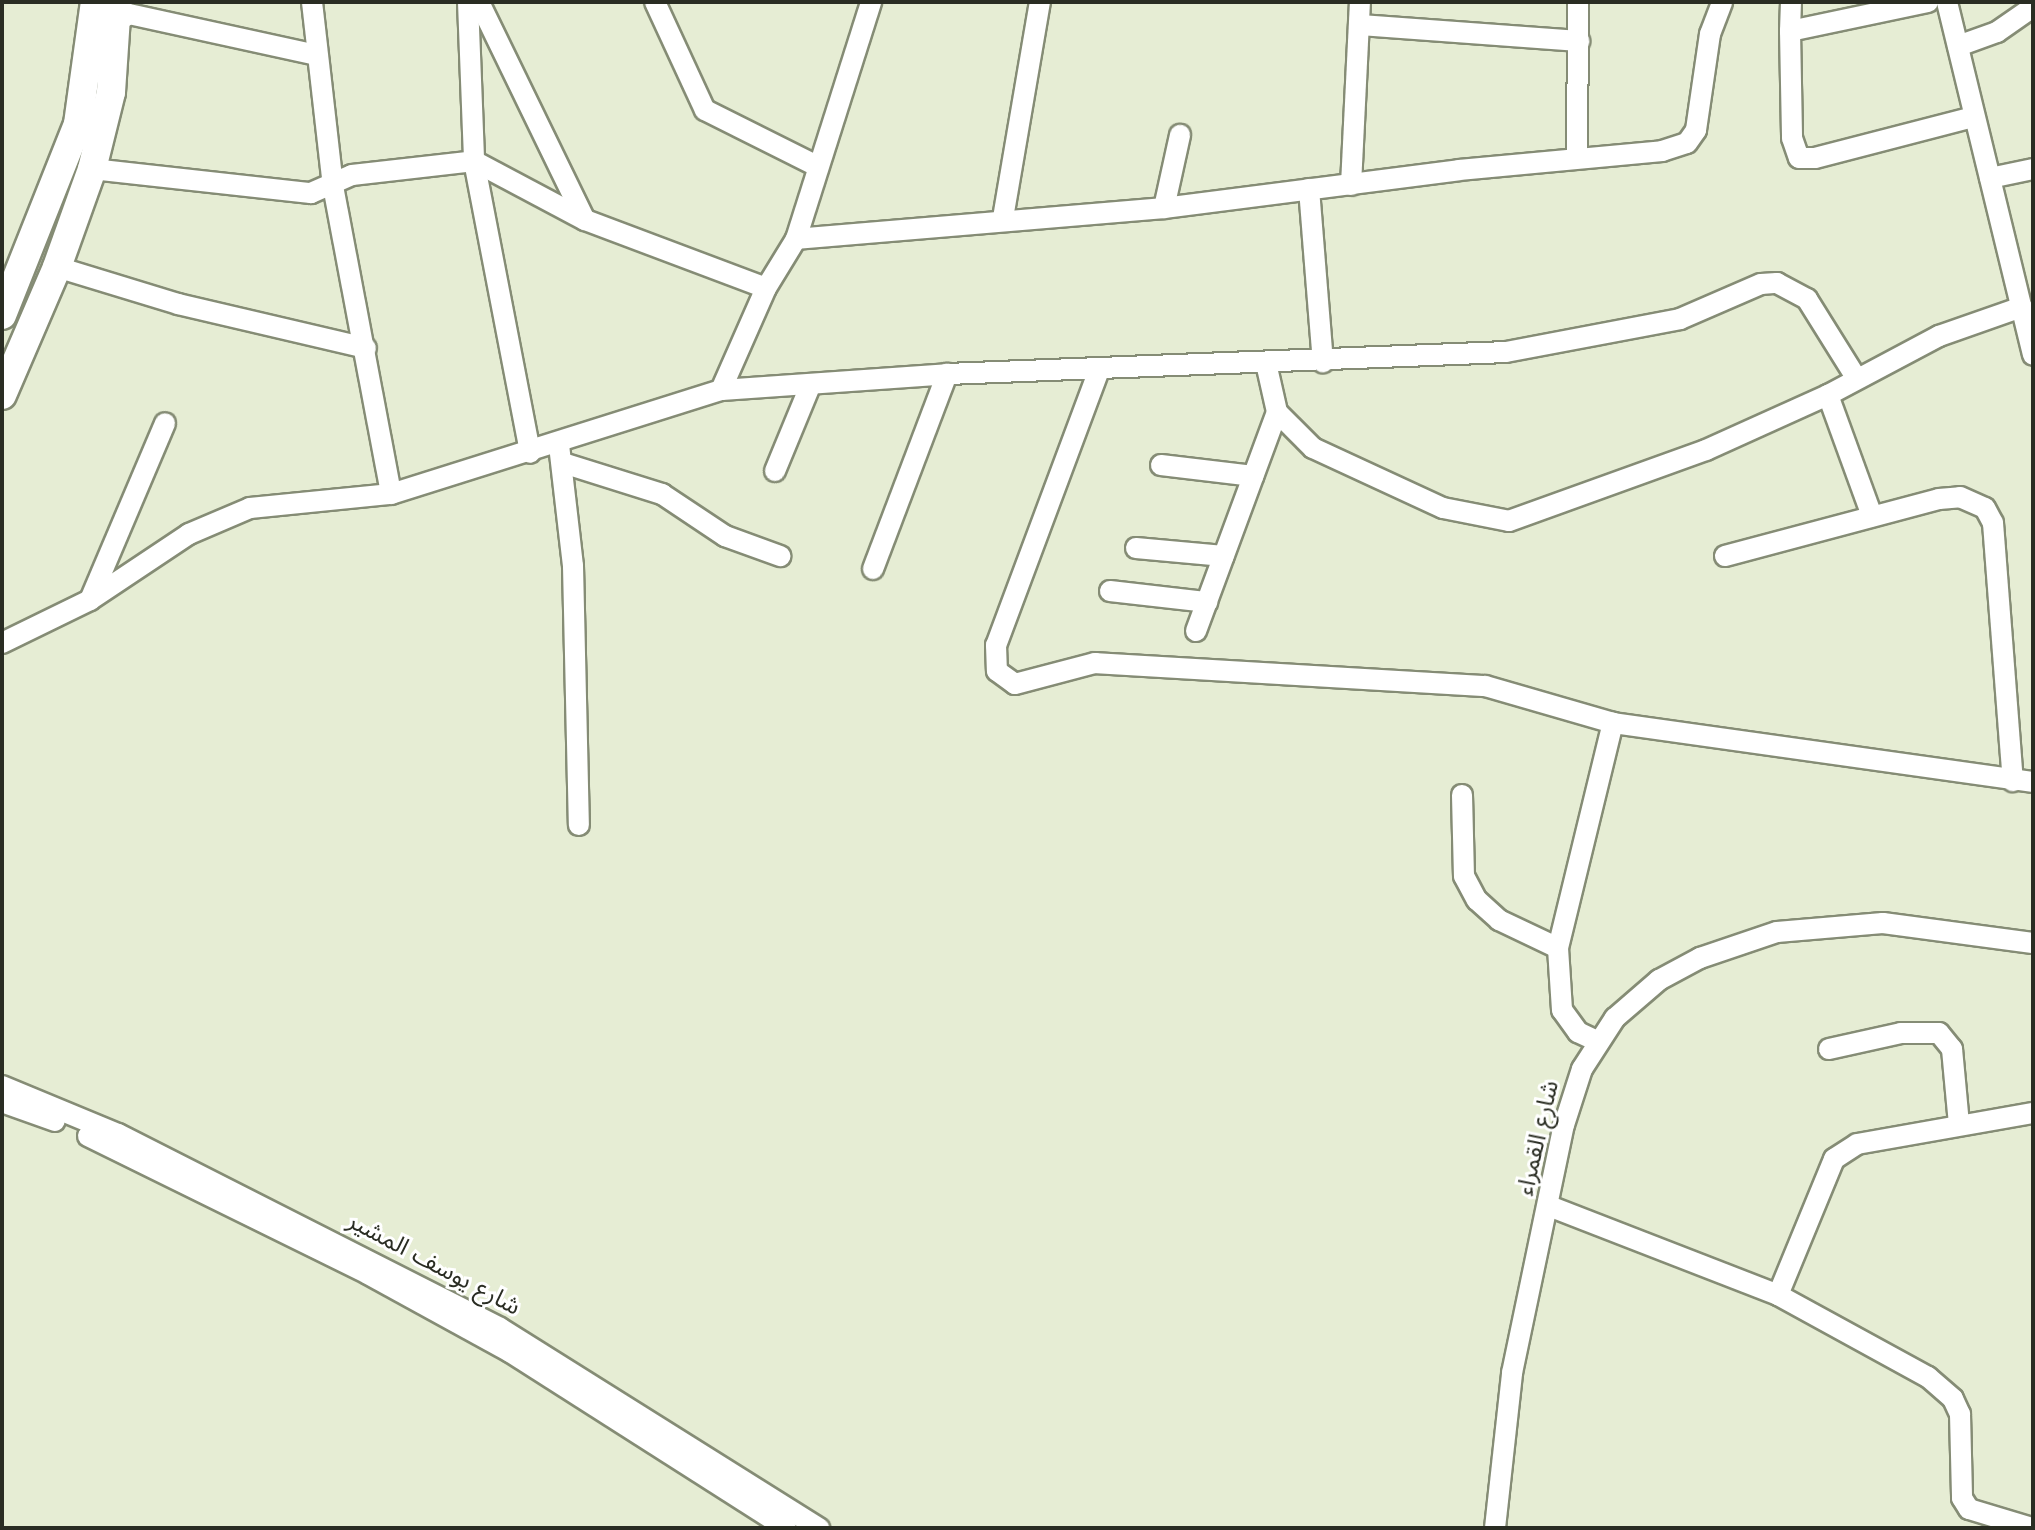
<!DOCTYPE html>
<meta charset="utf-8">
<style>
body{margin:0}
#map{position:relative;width:2035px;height:1530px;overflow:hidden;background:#e6edd4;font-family:"Work Sans","Noto Sans Arabic",sans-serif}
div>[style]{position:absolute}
.roads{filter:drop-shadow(2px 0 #858c75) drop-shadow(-2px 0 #858c75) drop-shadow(0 2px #858c75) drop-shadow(0 -2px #858c75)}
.minor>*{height:20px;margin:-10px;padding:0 10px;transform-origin:10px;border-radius:10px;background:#fff}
.highway>*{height:28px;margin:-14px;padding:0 14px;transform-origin:14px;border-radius:14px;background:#fff}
span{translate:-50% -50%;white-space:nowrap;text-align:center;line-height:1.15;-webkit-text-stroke:6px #fff;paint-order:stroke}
.street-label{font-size:24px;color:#2a2d23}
.frame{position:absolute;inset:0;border:4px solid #2a2d23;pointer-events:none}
</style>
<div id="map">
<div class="roads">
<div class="minor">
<i style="left:312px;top:2px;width:185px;rotate:83.5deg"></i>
<i style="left:333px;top:186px;width:313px;rotate:79.3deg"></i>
<i style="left:468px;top:2px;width:159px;rotate:87.8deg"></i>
<i style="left:474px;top:161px;width:297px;rotate:79.1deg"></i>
<i style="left:479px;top:2px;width:242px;rotate:64.1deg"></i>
<i style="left:655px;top:2px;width:119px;rotate:65.2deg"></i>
<i style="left:705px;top:110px;width:123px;rotate:26.6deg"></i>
<i style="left:1791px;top:2px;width:29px;rotate:92deg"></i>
<i style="left:1790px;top:31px;width:141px;rotate:-11.9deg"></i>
<i style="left:1947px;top:2px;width:363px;rotate:76.3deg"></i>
<i style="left:117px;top:22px;width:14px;rotate:-34deg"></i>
<i style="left:129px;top:14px;width:192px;rotate:12.3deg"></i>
<i style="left:1360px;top:25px;width:220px;rotate:4.2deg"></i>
<i style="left:1790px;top:31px;width:107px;rotate:88.9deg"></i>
<i style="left:1792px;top:138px;width:21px;rotate:71deg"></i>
<i style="left:1799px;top:158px;width:16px"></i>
<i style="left:1815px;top:158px;width:163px;rotate:-14.5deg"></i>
<i style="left:1958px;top:46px;width:41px;rotate:-19.7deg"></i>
<i style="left:1997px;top:32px;width:44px;rotate:-34.8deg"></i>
<i style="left:1577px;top:158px;width:156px;rotate:-89.6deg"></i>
<i style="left:92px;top:169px;width:220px;rotate:6.3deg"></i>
<i style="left:311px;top:193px;width:45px;rotate:-23.7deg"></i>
<i style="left:352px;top:175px;width:123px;rotate:-6.5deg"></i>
<i style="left:474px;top:161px;width:126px;rotate:28deg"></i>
<i style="left:585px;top:220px;width:193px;rotate:20.6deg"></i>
<i style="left:1990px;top:178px;width:44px;rotate:-11.8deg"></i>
<i style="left:1351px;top:185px;width:183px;rotate:-87.2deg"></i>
<i style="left:1309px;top:189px;width:174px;rotate:85.4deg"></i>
<i style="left:1164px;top:208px;width:75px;rotate:-77.6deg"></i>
<i style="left:1003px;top:218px;width:219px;rotate:-80.3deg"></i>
<i style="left:796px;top:239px;width:369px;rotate:-4.8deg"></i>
<i style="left:1164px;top:208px;width:297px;rotate:-7.3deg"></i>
<i style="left:1459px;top:170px;width:204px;rotate:-5.3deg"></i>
<i style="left:1662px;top:151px;width:26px;rotate:-18deg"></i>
<i style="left:1687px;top:143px;width:16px;rotate:-55deg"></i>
<i style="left:1696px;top:130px;width:97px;rotate:-81.7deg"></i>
<i style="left:1710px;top:34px;width:34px;rotate:-69deg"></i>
<i style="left:57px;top:267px;width:127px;rotate:17deg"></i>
<i style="left:178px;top:304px;width:193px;rotate:13.2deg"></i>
<i style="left:1266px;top:363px;width:50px;rotate:77.3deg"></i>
<i style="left:1277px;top:412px;width:51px;rotate:45deg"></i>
<i style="left:1313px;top:448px;width:143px;rotate:24.8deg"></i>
<i style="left:1443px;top:508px;width:67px;rotate:11.1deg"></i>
<i style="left:1509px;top:521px;width:209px;rotate:-19.8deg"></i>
<i style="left:1706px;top:450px;width:134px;rotate:-24.3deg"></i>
<i style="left:1828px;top:395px;width:126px;rotate:-28deg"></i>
<i style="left:1939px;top:336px;width:88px;rotate:-19.3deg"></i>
<i style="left:1099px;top:370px;width:294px;rotate:110.5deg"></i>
<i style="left:996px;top:645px;width:26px;rotate:88deg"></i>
<i style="left:997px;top:671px;width:22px;rotate:36deg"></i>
<i style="left:1015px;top:684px;width:83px;rotate:-14.7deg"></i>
<i style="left:1095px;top:663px;width:391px;rotate:3.4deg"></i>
<i style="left:1485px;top:686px;width:133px;rotate:16.1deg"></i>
<i style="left:1613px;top:723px;width:424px;rotate:8deg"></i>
<i style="left:721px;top:390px;width:111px;rotate:-66.2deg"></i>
<i style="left:766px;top:288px;width:57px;rotate:-58.5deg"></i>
<i style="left:796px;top:239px;width:249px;rotate:-72.4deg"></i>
<i style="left:1828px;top:395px;width:129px;rotate:70deg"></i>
<i style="left:559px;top:445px;width:122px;rotate:83.4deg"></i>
<i style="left:573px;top:566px;width:259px;rotate:88.7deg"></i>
<i style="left:563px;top:463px;width:104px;rotate:17.4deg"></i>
<i style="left:662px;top:494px;width:76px;rotate:33.7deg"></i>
<i style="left:725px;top:536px;width:59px;rotate:20deg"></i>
<i style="left:1161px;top:465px;width:93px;rotate:6.8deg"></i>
<i style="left:775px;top:471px;width:92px;rotate:-67.6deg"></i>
<i style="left:1136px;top:548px;width:88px;rotate:5.2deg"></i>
<i style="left:1725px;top:556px;width:221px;rotate:-14.9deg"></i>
<i style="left:1939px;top:499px;width:21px;rotate:-5deg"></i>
<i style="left:1960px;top:497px;width:27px;rotate:24deg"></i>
<i style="left:1985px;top:508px;width:17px;rotate:62deg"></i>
<i style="left:1993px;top:523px;width:259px;rotate:85.6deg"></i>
<i style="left:873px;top:569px;width:209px;rotate:-69.2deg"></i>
<i style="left:1110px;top:591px;width:98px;rotate:6.5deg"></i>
<i style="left:90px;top:600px;width:192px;rotate:-67deg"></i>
<i style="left:1196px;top:631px;width:233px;rotate:-69.7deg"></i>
<i style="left:2px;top:643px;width:98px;rotate:-26deg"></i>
<i style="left:90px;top:600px;width:119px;rotate:-33.7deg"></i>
<i style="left:189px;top:534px;width:66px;rotate:-23.1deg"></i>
<i style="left:250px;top:508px;width:142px;rotate:-5.7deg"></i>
<i style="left:391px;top:494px;width:346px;rotate:-17.5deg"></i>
<i style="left:721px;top:390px;width:227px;rotate:-4deg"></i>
<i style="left:947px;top:374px;width:559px;rotate:-2.25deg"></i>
<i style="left:1506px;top:352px;width:177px;rotate:-10.7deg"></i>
<i style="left:1680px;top:319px;width:88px;rotate:-23.4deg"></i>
<i style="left:1761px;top:284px;width:16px;rotate:-4deg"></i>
<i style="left:1777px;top:283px;width:34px;rotate:28deg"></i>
<i style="left:1807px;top:299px;width:94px;rotate:58deg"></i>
<i style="left:1462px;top:795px;width:81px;rotate:88.6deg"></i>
<i style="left:1464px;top:876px;width:27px;rotate:62deg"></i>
<i style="left:1477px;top:900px;width:30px;rotate:42deg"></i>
<i style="left:1499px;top:920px;width:65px;rotate:25.4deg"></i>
<i style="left:1597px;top:1041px;width:21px;rotate:-155deg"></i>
<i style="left:1578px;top:1032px;width:27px;rotate:-126deg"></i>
<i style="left:1562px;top:1010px;width:62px;rotate:-93.7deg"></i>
<i style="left:1558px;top:948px;width:232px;rotate:-76.3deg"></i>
<i style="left:1829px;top:1049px;width:74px;rotate:-12.5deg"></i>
<i style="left:1901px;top:1033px;width:38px"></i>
<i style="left:1939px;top:1033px;width:21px;rotate:51deg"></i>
<i style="left:1952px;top:1049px;width:76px;rotate:84.7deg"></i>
<i style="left:2px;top:1086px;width:126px;rotate:22.5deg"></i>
<i style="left:118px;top:1134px;width:428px;rotate:26.9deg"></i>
<i style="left:500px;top:1328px;width:377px;rotate:32.1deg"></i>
<i style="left:2px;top:1102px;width:56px;rotate:19.7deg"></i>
<i style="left:88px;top:1136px;width:312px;rotate:26.2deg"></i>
<i style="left:368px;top:1274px;width:162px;rotate:28.8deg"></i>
<i style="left:510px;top:1352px;width:327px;rotate:32.5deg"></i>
<i style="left:1549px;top:1206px;width:246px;rotate:21.2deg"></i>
<i style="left:1778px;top:1295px;width:171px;rotate:28.7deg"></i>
<i style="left:1928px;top:1377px;width:33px;rotate:41deg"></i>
<i style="left:1953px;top:1399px;width:17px;rotate:65deg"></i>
<i style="left:1960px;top:1414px;width:84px;rotate:88.6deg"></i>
<i style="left:1962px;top:1498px;width:13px;rotate:58deg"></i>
<i style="left:1969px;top:1509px;width:66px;rotate:16.8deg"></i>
<i style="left:1778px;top:1295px;width:147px;rotate:-67.6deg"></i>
<i style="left:1834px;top:1159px;width:27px;rotate:-33deg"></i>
<i style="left:1857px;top:1144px;width:179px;rotate:-10deg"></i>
<i style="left:1495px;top:1528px;width:156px;rotate:-83.7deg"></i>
<i style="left:1512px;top:1373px;width:253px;rotate:-78.2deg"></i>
<i style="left:1564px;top:1125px;width:59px;rotate:-72.2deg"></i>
<i style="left:1582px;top:1069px;width:61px;rotate:-57.1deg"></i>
<i style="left:1615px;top:1018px;width:58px;rotate:-40.8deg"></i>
<i style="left:1659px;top:980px;width:47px;rotate:-28.2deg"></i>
<i style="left:1700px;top:958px;width:81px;rotate:-18.7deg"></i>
<i style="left:1777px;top:932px;width:106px;rotate:-4.9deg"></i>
<i style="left:1883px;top:923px;width:151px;rotate:7.6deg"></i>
</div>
<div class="highway">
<i style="left:2px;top:315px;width:206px;rotate:-68.3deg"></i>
<i style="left:78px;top:124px;width:123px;rotate:-82.1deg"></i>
<i style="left:2px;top:395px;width:139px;rotate:-66.7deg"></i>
<i style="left:57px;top:267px;width:104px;rotate:-70.3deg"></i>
<i style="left:92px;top:169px;width:79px;rotate:-76.1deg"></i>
<i style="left:111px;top:92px;width:90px;rotate:-86.2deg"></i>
</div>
</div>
<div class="street-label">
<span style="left:1538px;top:1138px;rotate:-77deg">شارع القمراء</span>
<span style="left:434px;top:1264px;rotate:28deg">شارع يوسف المشير</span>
</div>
<div class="frame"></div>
</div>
